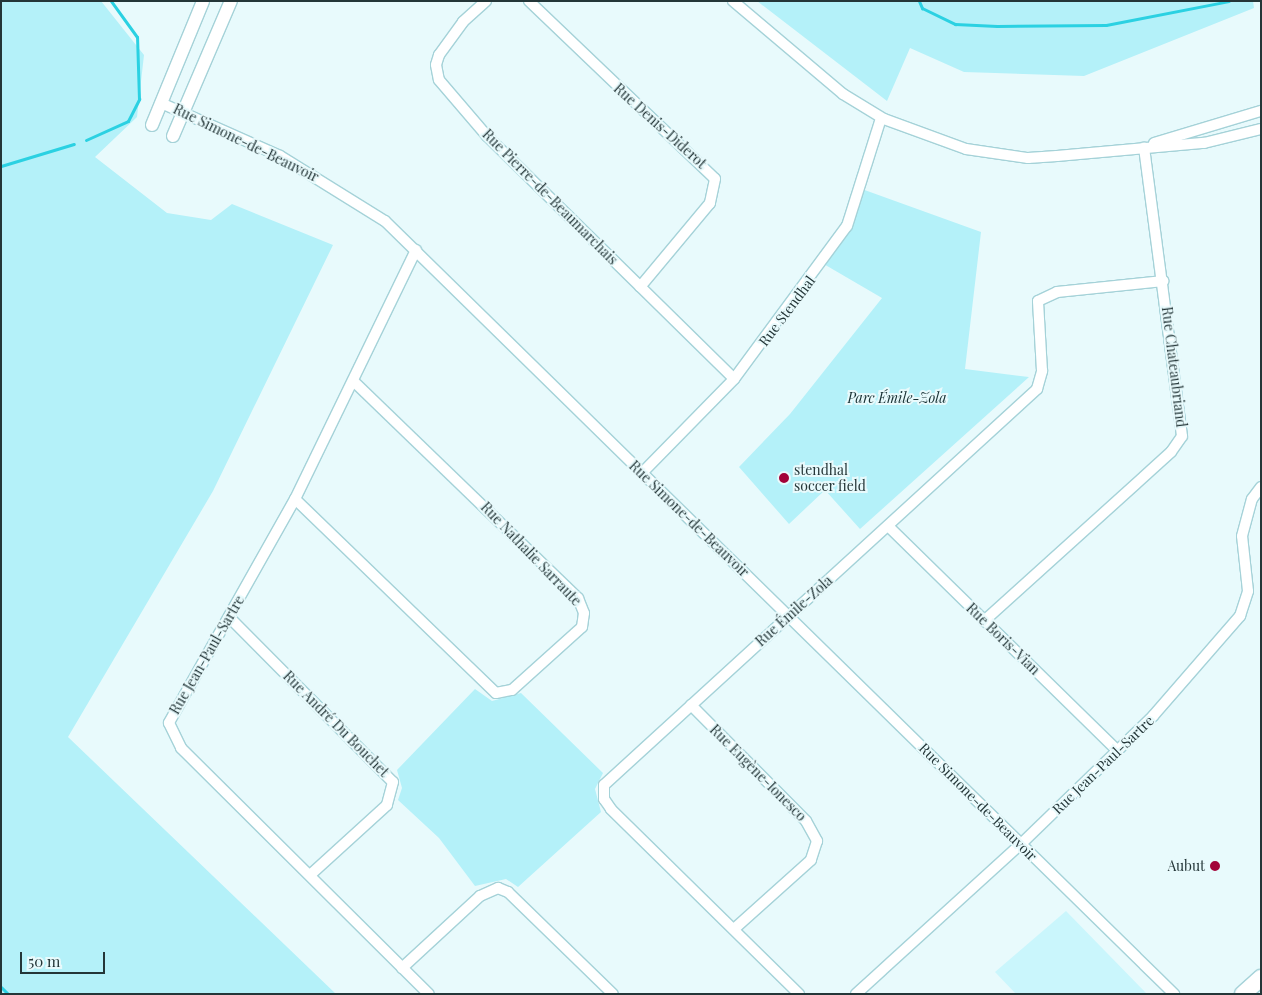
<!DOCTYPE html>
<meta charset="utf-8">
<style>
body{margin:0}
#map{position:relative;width:1262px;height:995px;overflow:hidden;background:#e8fafc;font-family:"Playfair Display",serif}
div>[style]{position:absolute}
.built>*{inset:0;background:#caf6fc}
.green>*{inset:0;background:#b4f1f9}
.stream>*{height:3px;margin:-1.5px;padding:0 1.5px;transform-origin:1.5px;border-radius:1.5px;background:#2bd1e2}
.roads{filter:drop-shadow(1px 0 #a5d2d8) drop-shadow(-1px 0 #a5d2d8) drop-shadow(0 1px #a5d2d8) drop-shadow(0 -1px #a5d2d8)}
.minor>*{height:10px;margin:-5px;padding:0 5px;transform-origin:5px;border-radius:5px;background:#fff}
.tertiary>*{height:12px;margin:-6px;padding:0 6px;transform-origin:6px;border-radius:6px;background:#fff}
.primary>*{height:16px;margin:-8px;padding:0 8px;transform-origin:8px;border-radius:8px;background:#fff}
.dots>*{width:14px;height:14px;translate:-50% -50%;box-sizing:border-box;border:2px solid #e8fafc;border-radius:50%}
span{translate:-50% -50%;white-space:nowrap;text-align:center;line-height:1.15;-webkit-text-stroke:4px #e8fafc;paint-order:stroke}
.street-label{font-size:14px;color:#243638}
.park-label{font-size:14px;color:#183134;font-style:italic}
.poi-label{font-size:14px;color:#243638}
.left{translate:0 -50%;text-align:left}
.right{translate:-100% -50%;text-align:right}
.frame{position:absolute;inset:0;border:2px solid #243638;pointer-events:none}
.scale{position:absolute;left:20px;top:952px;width:85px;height:22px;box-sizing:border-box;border:2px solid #243638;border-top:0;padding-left:6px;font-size:15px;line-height:18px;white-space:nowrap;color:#243638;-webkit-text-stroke:4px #e8fafc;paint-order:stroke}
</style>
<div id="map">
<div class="built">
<i style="clip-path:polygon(1066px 911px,1147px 994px,1016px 994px,995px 972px)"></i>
</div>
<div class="green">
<i style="clip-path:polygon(1px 1px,101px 1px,144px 55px,137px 117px,95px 157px,167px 213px,211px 220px,232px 204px,333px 245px,213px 491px,68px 737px,336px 994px,1px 994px)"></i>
<i style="clip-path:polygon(757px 1px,1253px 1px,1254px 8px,1084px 76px,964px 72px,910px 48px,887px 101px)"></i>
<i style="clip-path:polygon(859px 188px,981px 232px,965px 369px,1029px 377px,860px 529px,825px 490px,789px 524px,739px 467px,790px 414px,882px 298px,822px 263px,847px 226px)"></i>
<i style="clip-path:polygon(475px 689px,492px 701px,521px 693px,603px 773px,595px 789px,601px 812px,518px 887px,506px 879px,475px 886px,439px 838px,398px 800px,402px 788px,397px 770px)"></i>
</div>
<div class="stream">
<i style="left:919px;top:1px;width:8px;rotate:67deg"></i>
<i style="left:922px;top:8px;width:37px;rotate:26deg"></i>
<i style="left:955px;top:24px;width:42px;rotate:2.7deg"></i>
<i style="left:997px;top:26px;width:109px;rotate:-0.5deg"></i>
<i style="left:1106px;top:25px;width:125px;rotate:-11deg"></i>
<i style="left:86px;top:140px;width:46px;rotate:-24.3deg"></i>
<i style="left:128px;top:121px;width:25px;rotate:-63deg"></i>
<i style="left:139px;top:99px;width:62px;rotate:-91.8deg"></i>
<i style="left:137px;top:37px;width:44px;rotate:-125.8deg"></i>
<i style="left:1px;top:166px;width:76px;rotate:-16.8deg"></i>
<i style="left:1px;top:987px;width:10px;rotate:45deg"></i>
</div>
<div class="roads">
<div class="minor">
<i style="left:486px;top:1px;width:31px;rotate:138deg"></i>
<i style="left:463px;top:22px;width:41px;rotate:126deg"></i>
<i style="left:439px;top:55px;width:10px;rotate:107deg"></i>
<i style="left:436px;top:65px;width:15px;rotate:79deg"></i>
<i style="left:439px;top:80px;width:74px;rotate:49.4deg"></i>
<i style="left:487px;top:136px;width:346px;rotate:44.5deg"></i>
<i style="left:529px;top:1px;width:257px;rotate:43.7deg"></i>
<i style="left:715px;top:179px;width:25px;rotate:102deg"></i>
<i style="left:710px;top:203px;width:109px;rotate:129.8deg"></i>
<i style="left:733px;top:1px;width:144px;rotate:40.2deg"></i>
<i style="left:843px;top:94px;width:48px;rotate:31.4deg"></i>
<i style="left:884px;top:119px;width:87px;rotate:20.1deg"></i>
<i style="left:966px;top:149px;width:63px;rotate:8.3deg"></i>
<i style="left:1028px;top:158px;width:29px;rotate:-4deg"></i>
<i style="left:1057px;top:156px;width:148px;rotate:-5.1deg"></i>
<i style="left:1204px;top:143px;width:59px;rotate:-13.8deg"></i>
<i style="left:161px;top:103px;width:130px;rotate:24deg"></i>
<i style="left:280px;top:156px;width:123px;rotate:31.8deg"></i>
<i style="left:385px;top:221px;width:1105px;rotate:44.41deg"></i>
<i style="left:1154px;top:143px;width:112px;rotate:-16.7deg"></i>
<i style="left:416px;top:250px;width:277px;rotate:115.9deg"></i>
<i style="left:295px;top:499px;width:257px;rotate:119.4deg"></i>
<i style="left:169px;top:723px;width:28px;rotate:64deg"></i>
<i style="left:181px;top:748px;width:349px;rotate:44.8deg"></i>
<i style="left:642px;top:473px;width:132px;rotate:-45.6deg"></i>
<i style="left:734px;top:379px;width:190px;rotate:-53.6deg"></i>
<i style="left:847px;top:226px;width:113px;rotate:-72.5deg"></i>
<i style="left:295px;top:499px;width:279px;rotate:44deg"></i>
<i style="left:496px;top:693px;width:16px;rotate:-11deg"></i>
<i style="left:512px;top:690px;width:94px;rotate:-42deg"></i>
<i style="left:582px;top:627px;width:14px;rotate:-82deg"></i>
<i style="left:584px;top:613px;width:16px;rotate:-112deg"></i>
<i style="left:578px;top:598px;width:311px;rotate:-136deg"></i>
<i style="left:888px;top:526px;width:320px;rotate:44.4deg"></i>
<i style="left:230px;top:618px;width:231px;rotate:45.2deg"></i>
<i style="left:393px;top:782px;width:24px;rotate:105deg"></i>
<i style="left:387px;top:805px;width:104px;rotate:137.7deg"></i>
<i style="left:984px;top:621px;width:252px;rotate:-42.1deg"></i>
<i style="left:1171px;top:452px;width:19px;rotate:-55deg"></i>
<i style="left:1182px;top:436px;width:291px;rotate:-97.5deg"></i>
<i style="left:691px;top:705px;width:163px;rotate:45.2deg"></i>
<i style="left:806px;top:821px;width:23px;rotate:61deg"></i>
<i style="left:817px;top:841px;width:20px;rotate:108deg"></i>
<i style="left:811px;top:860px;width:103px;rotate:138.1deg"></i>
<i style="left:402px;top:968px;width:106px;rotate:-42.7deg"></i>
<i style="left:480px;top:896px;width:20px;rotate:-24deg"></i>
<i style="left:498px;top:888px;width:11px;rotate:22deg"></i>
<i style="left:508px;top:892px;width:146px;rotate:44.2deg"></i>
<i style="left:799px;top:994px;width:264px;rotate:-135.5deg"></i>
<i style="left:611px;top:809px;width:12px;rotate:-125deg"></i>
<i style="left:604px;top:799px;width:14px;rotate:-90deg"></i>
<i style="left:604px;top:785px;width:587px;rotate:-42.44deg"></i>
<i style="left:1037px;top:389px;width:19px;rotate:-74deg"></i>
<i style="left:1042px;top:371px;width:70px;rotate:-93.3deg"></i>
<i style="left:1038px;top:301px;width:21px;rotate:-25deg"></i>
<i style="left:1057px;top:292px;width:107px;rotate:-5.9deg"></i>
<i style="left:856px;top:994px;width:223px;rotate:-42.3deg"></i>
<i style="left:1021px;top:844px;width:184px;rotate:-44.1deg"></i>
<i style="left:1153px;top:716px;width:133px;rotate:-49deg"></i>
<i style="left:1240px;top:616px;width:26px;rotate:-72deg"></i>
<i style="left:1248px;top:591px;width:55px;rotate:-96.2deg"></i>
<i style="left:1242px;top:536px;width:38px;rotate:-75deg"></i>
<i style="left:1252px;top:499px;width:15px;rotate:-53deg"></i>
</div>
<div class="tertiary">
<i style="left:152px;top:125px;width:134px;rotate:-67.6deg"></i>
<i style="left:173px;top:136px;width:147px;rotate:-66.8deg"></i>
</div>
<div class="primary">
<i style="left:1243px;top:994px;width:24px;rotate:-42deg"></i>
</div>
</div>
<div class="dots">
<i style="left:784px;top:478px;background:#a20238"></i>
<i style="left:1215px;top:866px;background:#a20238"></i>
</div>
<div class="street-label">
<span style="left:660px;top:126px;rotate:42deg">Rue Denis-Diderot</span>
<span style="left:246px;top:143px;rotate:26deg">Rue Simone-de-Beauvoir</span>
<span style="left:550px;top:197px;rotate:45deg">Rue Pierre-de-Beaumarchais</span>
<span style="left:787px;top:311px;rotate:-53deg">Rue Stendhal</span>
<span style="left:1174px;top:367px;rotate:83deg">Rue Chateaubriand</span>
<span style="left:689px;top:519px;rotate:44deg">Rue Simone-de-Beauvoir</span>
<span style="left:531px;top:554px;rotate:46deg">Rue Nathalie Sarraute</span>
<span style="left:794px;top:611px;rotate:-42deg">Rue Émile-Zola</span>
<span style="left:1003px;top:639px;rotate:44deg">Rue Boris-Vian</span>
<span style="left:207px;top:655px;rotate:-60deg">Rue Jean-Paul-Sartre</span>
<span style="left:336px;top:724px;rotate:45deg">Rue André Du Bouchet</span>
<span style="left:1103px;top:765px;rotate:-44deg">Rue Jean-Paul-Sartre</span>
<span style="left:758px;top:773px;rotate:45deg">Rue Eugène-Ionesco</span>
<span style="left:978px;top:802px;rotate:45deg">Rue Simone-de-Beauvoir</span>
</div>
<div class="park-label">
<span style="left:897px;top:398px">Parc Émile-Zola</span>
</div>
<div class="poi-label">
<span class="left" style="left:794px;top:478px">stendhal<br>soccer field</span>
<span class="right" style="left:1205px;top:866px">Aubut</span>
</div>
<div class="frame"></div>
<div class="scale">50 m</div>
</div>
